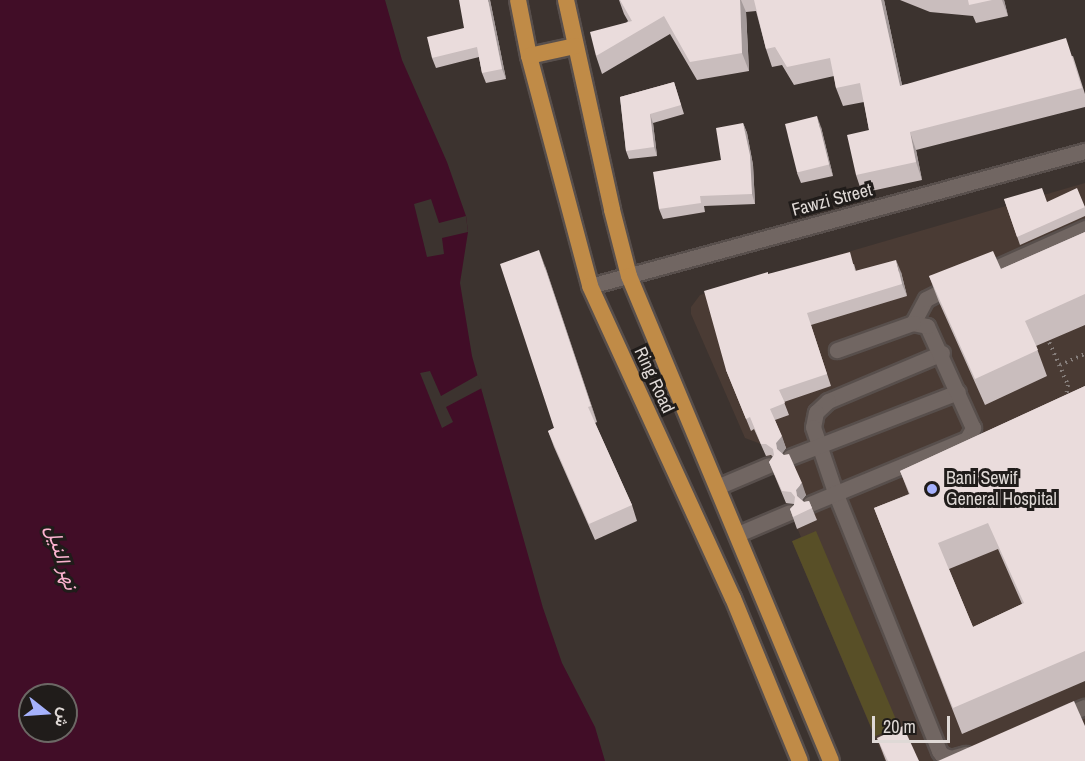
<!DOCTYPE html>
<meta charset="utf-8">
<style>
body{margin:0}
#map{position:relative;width:1085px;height:761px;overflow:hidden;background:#3c332f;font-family:"Archivo Narrow",Vazirmatn,sans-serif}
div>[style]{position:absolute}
.built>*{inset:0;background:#4a3b34}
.green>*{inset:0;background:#584f27;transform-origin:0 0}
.water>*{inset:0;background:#410d27}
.pier>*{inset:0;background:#3c332f}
.path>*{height:4px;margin-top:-2px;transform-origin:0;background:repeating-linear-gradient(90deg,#867e7b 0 1.5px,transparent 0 6px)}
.roads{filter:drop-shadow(2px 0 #584f4c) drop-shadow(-2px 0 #584f4c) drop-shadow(0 2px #584f4c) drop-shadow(0 -2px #584f4c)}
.service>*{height:15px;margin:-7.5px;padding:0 7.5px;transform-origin:7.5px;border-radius:7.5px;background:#716662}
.tertiary>*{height:15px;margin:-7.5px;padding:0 7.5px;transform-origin:7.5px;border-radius:7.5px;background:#716662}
.trunk>*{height:16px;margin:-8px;padding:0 8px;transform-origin:8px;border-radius:8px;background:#c08b47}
.wall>*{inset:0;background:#c9bdbd}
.shaded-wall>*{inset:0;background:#a49a9a}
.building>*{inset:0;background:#eadcdc;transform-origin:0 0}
.dots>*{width:16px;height:16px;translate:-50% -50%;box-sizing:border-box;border:3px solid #201c1a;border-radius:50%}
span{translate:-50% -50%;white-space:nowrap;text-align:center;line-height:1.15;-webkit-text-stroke:6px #201c1a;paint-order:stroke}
.street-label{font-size:18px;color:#dfd9d6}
.poi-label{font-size:18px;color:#dfd9d6}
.left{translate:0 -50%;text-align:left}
.water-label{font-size:20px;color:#fbb2cf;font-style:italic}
.north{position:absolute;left:18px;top:683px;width:60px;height:60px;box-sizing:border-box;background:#201c1a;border:2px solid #6c6865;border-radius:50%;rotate:107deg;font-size:16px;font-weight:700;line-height:24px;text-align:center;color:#dfd9d6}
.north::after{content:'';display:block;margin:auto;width:21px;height:27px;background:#a5b1fc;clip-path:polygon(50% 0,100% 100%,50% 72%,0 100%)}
.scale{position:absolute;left:872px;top:716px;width:78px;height:27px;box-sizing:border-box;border:3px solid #dfd9d6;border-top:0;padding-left:8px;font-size:18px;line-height:21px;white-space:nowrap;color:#dfd9d6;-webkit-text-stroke:4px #201c1a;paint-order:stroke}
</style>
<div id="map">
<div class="built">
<i style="clip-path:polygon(1085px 183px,1085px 761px,885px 761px,792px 541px,801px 537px,761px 444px,745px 438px,691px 314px,691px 307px,700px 295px)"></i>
</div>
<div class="green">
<i style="left:816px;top:531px;width:212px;height:26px;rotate:67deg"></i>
</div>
<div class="water">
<i style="clip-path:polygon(evenodd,0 0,385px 0,402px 60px,447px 162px,466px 216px,468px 232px,460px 283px,472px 356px,543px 608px,562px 663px,595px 727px,605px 761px,0 761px,0 0,30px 695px,66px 695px,66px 731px,30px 731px,30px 695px)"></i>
</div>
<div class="pier">
<i style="clip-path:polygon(431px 199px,439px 223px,466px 216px,468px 232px,442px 238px,444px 254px,427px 257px,414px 204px)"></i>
<i style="clip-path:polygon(430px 371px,441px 396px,478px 375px,482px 388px,446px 407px,453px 422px,442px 428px,420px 373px)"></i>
</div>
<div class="path">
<i style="left:1047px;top:337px;width:52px;rotate:66.4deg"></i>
<i style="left:1068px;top:385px;width:11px;rotate:100deg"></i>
<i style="left:1060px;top:365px;width:27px;rotate:-24deg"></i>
</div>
<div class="roads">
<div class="service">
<i style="left:984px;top:273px;width:111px;rotate:-24deg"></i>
<i style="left:913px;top:323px;width:27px;rotate:-62deg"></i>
<i style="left:926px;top:299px;width:30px;rotate:-27deg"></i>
<i style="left:942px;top:353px;width:124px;rotate:157.2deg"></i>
<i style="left:828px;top:401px;width:16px;rotate:137deg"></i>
<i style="left:816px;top:412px;width:15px;rotate:101deg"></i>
<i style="left:813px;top:427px;width:69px;rotate:71.3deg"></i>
<i style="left:835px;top:492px;width:279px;rotate:68.1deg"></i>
<i style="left:939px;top:751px;width:5px;rotate:53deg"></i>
<i style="left:942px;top:755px;width:9px;rotate:18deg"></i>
<i style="left:951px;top:758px;width:15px;rotate:-16deg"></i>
<i style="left:790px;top:457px;width:180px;rotate:-21.2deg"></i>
<i style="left:717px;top:487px;width:56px;rotate:-22.9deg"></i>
<i style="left:810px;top:504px;width:170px;rotate:-22.5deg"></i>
<i style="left:967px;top:439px;width:13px;rotate:-61deg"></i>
<i style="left:973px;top:428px;width:112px;rotate:-114.3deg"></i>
<i style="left:927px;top:326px;width:14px;rotate:-168deg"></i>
<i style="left:913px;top:323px;width:81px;rotate:160.4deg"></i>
<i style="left:738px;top:534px;width:56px;rotate:-22.9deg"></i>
<i style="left:1060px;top:717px;width:27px;rotate:-22deg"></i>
</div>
<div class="tertiary">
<i style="left:590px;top:286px;width:513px;rotate:-15.26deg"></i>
</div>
<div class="trunk">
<i style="left:518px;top:0;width:57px;rotate:78.9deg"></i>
<i style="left:529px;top:56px;width:238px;rotate:75.1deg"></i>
<i style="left:590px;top:286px;width:343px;rotate:65.4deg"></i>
<i style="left:733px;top:598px;width:176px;rotate:67.7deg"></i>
<i style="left:566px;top:0;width:215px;rotate:77.6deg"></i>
<i style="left:612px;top:210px;width:68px;rotate:75.6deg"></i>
<i style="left:629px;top:276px;width:525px;rotate:67.39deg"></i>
<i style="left:529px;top:56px;width:47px;rotate:-12.3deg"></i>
</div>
</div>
<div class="wall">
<i style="clip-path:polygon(490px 0,506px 79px,486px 83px,482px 73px,479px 57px,436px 68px,432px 58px,464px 28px)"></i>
<i style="clip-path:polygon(619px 0,884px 0,902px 85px,1073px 56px,1085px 94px,1085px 107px,916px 150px,922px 180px,862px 193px,856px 175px,869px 130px,864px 102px,843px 106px,836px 88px,834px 76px,794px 85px,782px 65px,772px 67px,766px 49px,756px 11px,746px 12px,749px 71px,697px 80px,670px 34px,602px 74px,596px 56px,628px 21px,624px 14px)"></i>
<i style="clip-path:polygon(900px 0,1004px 0,1008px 16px,976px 23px,973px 16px,930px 12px)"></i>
<i style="clip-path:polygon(674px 82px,684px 114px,653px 123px,657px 156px,629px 159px,626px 151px,620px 97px)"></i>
<i style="clip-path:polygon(743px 123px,747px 133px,753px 165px,755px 204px,704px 206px,705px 212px,663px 219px,659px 209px,721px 160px)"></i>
<i style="clip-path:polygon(821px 127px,833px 176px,801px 183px,797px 173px)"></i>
<i style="clip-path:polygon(1004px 199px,1047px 202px,1085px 207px,1085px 216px,1020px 245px)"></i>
<i style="clip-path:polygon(1085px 232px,1085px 325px,1036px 346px,1047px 376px,985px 405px,939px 302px,929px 276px,1001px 269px)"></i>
<i style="clip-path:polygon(854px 264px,856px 271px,901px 272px,907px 296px,811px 325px,831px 386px,784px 402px,789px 415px,775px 420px,786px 448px,782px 453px,806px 495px,802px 500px,804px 502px,809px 501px,817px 520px,797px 529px,790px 509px,794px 505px,794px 504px,786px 503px,769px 462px,773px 457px,771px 455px,766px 456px,754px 429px,751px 431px,726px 370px,769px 274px)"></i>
<i style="clip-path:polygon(545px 266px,597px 422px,595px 423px,632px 505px,637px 521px,595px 540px,554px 447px,548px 431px,554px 428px)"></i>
<i style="clip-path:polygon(evenodd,1085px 386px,1085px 681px,962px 734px,874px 508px,909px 494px,900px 471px,1085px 386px,998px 549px,1022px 604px,973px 627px,949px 569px,998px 549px)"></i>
<i style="clip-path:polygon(877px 738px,919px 761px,886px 761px)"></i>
</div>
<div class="shaded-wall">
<i style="clip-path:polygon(488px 0,490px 0,506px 79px,502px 69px)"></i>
<i style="clip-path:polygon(740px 0,741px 0,746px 12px,749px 71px,742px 53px)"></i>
<i style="clip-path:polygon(881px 0,884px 0,906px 104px,900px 86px)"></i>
<i style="clip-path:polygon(1002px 0,1004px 0,1008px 16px)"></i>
<i style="clip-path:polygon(650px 114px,653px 123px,657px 156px,654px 147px)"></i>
<i style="clip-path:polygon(817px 116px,821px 127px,833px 176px,829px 165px)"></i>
<i style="clip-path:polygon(743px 123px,747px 133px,753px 165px,755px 204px,752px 194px)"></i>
<i style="clip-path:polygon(910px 132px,916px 150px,922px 180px,916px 162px)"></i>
<i style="clip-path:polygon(539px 250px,545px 266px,597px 422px,591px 406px)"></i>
<i style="clip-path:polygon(896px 260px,901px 272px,907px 296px,902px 284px)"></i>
<i style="clip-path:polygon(782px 436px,786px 448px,781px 455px,777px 449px,776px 443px)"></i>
<i style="clip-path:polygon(802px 483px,806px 495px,800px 502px,797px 496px,796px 490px)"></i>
</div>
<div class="building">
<i style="clip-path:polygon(459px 0,488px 0,502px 69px,482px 73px,477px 47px,432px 58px,427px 37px,464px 28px)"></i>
<i style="clip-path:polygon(620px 0,740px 0,742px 53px,690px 62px,664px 16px,596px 56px,590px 32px,632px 21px)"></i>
<i style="clip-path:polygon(754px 0,881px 0,900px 86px,1066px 38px,1082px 88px,910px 132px,916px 162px,856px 175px,847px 135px,869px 130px,860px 83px,836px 88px,830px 58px,787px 67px,775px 47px,766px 49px)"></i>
<i style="clip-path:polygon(968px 0,992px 0,969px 5px)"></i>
<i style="clip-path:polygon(674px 82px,681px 105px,650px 114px,654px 147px,626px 151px,620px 97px)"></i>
<i style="left:817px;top:116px;width:50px;height:33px;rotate:76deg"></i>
<i style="clip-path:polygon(743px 123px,750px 155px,752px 194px,700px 196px,701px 203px,659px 209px,653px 172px,721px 160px,716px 128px)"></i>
<i style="clip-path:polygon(1042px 188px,1047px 202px,1077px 188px,1085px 207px,1017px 237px,1004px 199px)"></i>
<i style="clip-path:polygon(1085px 232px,1085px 294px,1025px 321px,1038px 350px,975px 379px,929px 276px,993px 251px,1001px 269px)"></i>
<i style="clip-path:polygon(539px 250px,591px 406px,588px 407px,632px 505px,589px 524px,548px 431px,554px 428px,500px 264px)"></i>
<i style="clip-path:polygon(850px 252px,855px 271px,896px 260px,902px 284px,807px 313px,827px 374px,779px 390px,785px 403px,770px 409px,782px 436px,776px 443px,777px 449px,784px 455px,789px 454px,802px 483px,796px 490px,797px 496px,804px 502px,809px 501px,812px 508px,793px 517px,790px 509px,794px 505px,795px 497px,791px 492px,782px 491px,769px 462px,774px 455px,773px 449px,766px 444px,761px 444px,750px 417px,746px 419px,726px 370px,704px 291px,768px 272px,768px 274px)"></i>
<i style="clip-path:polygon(evenodd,1085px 386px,1085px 651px,953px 708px,874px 508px,910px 494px,900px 471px,1085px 386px,988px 523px,1024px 603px,973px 627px,938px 543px,988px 523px)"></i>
<i style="clip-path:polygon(1074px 701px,1085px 726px,1085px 761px,938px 761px)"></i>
<i style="clip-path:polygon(903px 726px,919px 761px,888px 761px,877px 738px)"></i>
</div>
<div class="dots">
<i style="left:932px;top:489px;background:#a5b1fc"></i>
</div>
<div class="street-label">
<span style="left:832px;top:200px;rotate:-15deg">Fawzi Street</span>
<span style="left:654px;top:380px;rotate:65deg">Ring Road</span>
</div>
<div class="poi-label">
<span class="left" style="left:946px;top:489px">Bani Sewif<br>General Hospital</span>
</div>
<div class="water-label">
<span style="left:63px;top:557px;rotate:73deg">نهر النيل</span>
</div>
<div class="north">ش</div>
<div class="scale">20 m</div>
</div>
